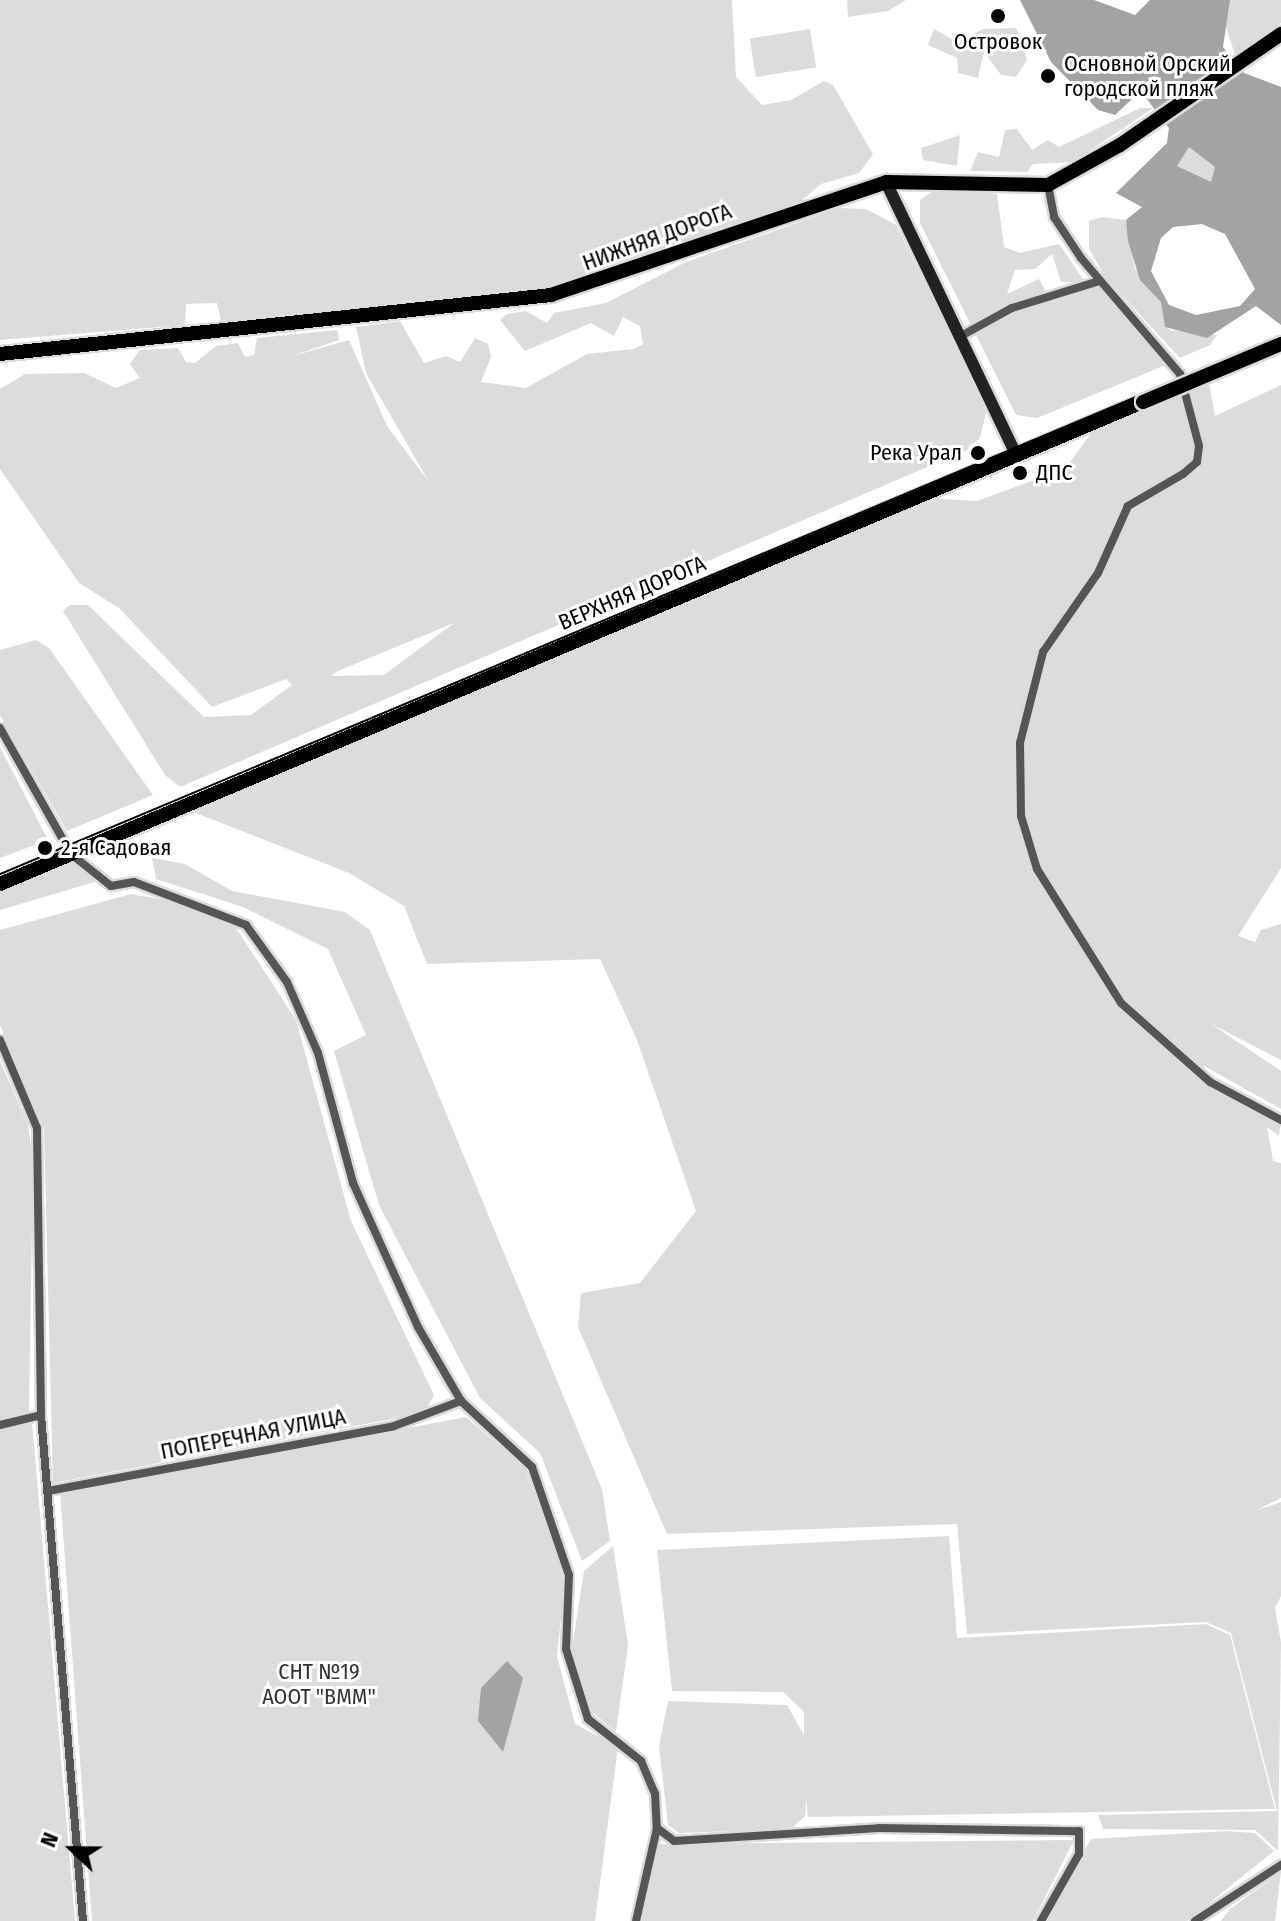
<!DOCTYPE html>
<meta charset="utf-8">
<style>
body{margin:0}
#map{position:relative;width:1281px;height:1921px;overflow:hidden;background:#fff;font-family:"Fira Sans Condensed",sans-serif}
div>[style]{position:absolute}
.green>*{inset:0;background:#dcdcdc;transform-origin:0 0}
.water>*{inset:0;background:#a3a3a3}
.roads{filter:drop-shadow(2px 0 #dbdbdb) drop-shadow(-2px 0 #dbdbdb) drop-shadow(0 2px #dbdbdb) drop-shadow(0 -2px #dbdbdb)}
.minor>*{height:8px;margin:-4px;padding:0 4px;transform-origin:4px;border-radius:4px;background:#555}
.secondary>*{height:12px;margin:-6px;padding:0 6px;transform-origin:6px;border-radius:6px;background:#222}
.primary>*{height:14px;margin:-7px;padding:0 7px;transform-origin:7px;border-radius:7px;background:#000}
.tram>*{height:2px;margin:-1px;padding:0 1px;transform-origin:1px;border-radius:1px;background:#000}
.bridges{filter:drop-shadow(2px 0 #dbdbdb) drop-shadow(-2px 0 #dbdbdb) drop-shadow(0 2px #dbdbdb) drop-shadow(0 -2px #dbdbdb)}
.primary-bridge>*{height:14px;margin:-7px;padding:0 7px;transform-origin:7px;border-radius:7px;background:#000}
.dots>*{width:22px;height:22px;translate:-50% -50%;box-sizing:border-box;border:4px solid #fff;border-radius:50%}
span{translate:-50% -50%;white-space:nowrap;text-align:center;line-height:1.15;-webkit-text-stroke:6px #fff;paint-order:stroke}
.poi-label{font-size:22px;color:#000}
.left{translate:0 -50%;text-align:left}
.right{translate:-100% -50%;text-align:right}
.street-label{font-size:22px;color:#000}
.park-label{font-size:22px;color:#333}
.north{position:absolute;left:32px;top:1809px;width:80px;height:80px;-webkit-text-stroke:6px #fff;paint-order:stroke;rotate:292deg;font-size:22px;font-weight:700;line-height:32px;text-align:center;color:#000}
.north::after{content:'';display:block;margin:auto;width:28px;height:36px;background:#000;clip-path:polygon(50% 0,100% 100%,50% 72%,0 100%)}
</style>
<div id="map">
<div class="green">
<i style="clip-path:polygon(0 0,732px 0,736px 77px,762px 105px,791px 100px,824px 81px,833px 85px,873px 154px,859px 173px,821px 184px,800px 202px,549px 288px,221px 321px,217px 303px,186px 304px,185px 325px,0 340px)"></i>
<i style="clip-path:polygon(906px 0,888px 11px,848px 17px,847px 0)"></i>
<i style="clip-path:polygon(1230px 0,1281px 0,1281px 23px,1235px 55px,1224px 20px)"></i>
<i style="clip-path:polygon(1016px 28px,1023px 43px,1011px 45px,1011px 52px,1024px 51px,1027px 60px,1016px 77px,1001px 75px,984px 52px,978px 78px,958px 73px,957px 58px,928px 45px,934px 29px,957px 42px,983px 29px)"></i>
<i style="left:810px;top:29px;width:39px;height:61px;rotate:81deg"></i>
<i style="clip-path:polygon(1140px 108px,1153px 108px,1073px 162px,1033px 164px,1027px 172px,970px 171px,978px 152px,999px 157px,1005px 130px,1017px 129px,1032px 150px,1048px 140px,1059px 147px)"></i>
<i style="clip-path:polygon(960px 135px,957px 166px,923px 160px,921px 148px)"></i>
<i style="clip-path:polygon(1189px 147px,1215px 167px,1211px 183px,1177px 166px)"></i>
<i style="clip-path:polygon(942px 185px,997px 194px,1004px 247px,1020px 253px,1059px 244px,1085px 282px,1061px 282px,1052px 254px,1035px 269px,1015px 270px,1007px 294px,1039px 279px,1052px 303px,1099px 287px,1166px 365px,1037px 418px,1016px 415px,920px 223px,920px 200px)"></i>
<i style="clip-path:polygon(evenodd,839px 208px,866px 209px,896px 225px,987px 409px,980px 438px,967px 450px,180px 787px,165px 775px,63px 611px,70px 605px,88px 605px,204px 717px,251px 715px,292px 685px,286px 679px,212px 707px,119px 608px,79px 583px,0 469px,0 389px,25px 374px,84px 373px,116px 388px,140px 378px,130px 364px,140px 350px,178px 348px,186px 362px,195px 363px,216px 346px,238px 343px,245px 357px,254px 355px,257px 338px,337px 330px,339px 340px,289px 357px,349px 340px,387px 426px,429px 482px,366px 373px,356px 327px,400px 321px,424px 363px,446px 356px,460px 362px,475px 338px,488px 344px,491px 357px,481px 382px,526px 388px,587px 354px,634px 349px,643px 344px,640px 326px,623px 317px,614px 336px,591px 323px,525px 351px,500px 320px,507px 314px,526px 311px,547px 323px,554px 313px,606px 303px,686px 262px,839px 208px,454px 623px,384px 675px,331px 676px,338px 671px,454px 623px)"></i>
<i style="clip-path:polygon(1102px 217px,1126px 220px,1135px 269px,1161px 301px,1169px 330px,1217px 335px,1210px 345px,1180px 358px,1105px 277px,1089px 248px,1089px 221px)"></i>
<i style="clip-path:polygon(1209px 382px,1215px 416px,1281px 385px,1281px 868px,1238px 936px,1255px 942px,1261px 930px,1281px 924px,1281px 1060px,1211px 1024px,1281px 1071px,1281px 1109px,1204px 1066px,1200px 1074px,1281px 1121px,1279px 1136px,1267px 1127px,1273px 1161px,1281px 1163px,1281px 1498px,1255px 1511px,1281px 1502px,1281px 1596px,1275px 1608px,1281px 1642px,1278px 1851px,1255px 1830px,1103px 1829px,1098px 1815px,1277px 1811px,1231px 1633px,1206px 1622px,967px 1634px,957px 1524px,667px 1534px,578px 1327px,581px 1293px,640px 1283px,696px 1211px,637px 1040px,600px 959px,427px 964px,404px 906px,349px 873px,188px 810px,926px 498px,977px 501px,1065px 469px,1092px 432px)"></i>
<i style="clip-path:polygon(36px 640px,49px 648px,153px 795px,67px 831px,0 715px,0 650px)"></i>
<i style="clip-path:polygon(0 747px,48px 840px,0 858px)"></i>
<i style="clip-path:polygon(152px 858px,185px 864px,232px 891px,345px 912px,370px 930px,602px 1489px,610px 1541px,582px 1561px,540px 1453px,480px 1398px,379px 1205px,334px 1051px,366px 1035px,328px 949px,243px 907px,156px 879px)"></i>
<i style="clip-path:polygon(67px 863px,78px 863px,98px 881px,0 910px,0 892px)"></i>
<i style="clip-path:polygon(131px 894px,189px 904px,236px 928px,296px 1020px,351px 1221px,434px 1395px,424px 1413px,53px 1483px,44px 1129px,0 1025px,0 930px)"></i>
<i style="clip-path:polygon(0 1061px,28px 1124px,33px 1161px,29px 1411px,0 1419px)"></i>
<i style="clip-path:polygon(466px 1417px,525px 1468px,565px 1579px,557px 1656px,575px 1724px,618px 1747px,595px 1921px,92px 1921px,60px 1493px)"></i>
<i style="clip-path:polygon(32px 1421px,75px 1921px,0 1921px,0 1430px)"></i>
<i style="clip-path:polygon(949px 1536px,957px 1638px,1206px 1624px,1230px 1635px,1275px 1809px,808px 1817px,806px 1798px,805px 1816px,791px 1829px,679px 1833px,668px 1825px,659px 1746px,668px 1701px,787px 1705px,804px 1735px,804px 1712px,783px 1692px,672px 1691px,657px 1550px)"></i>
<i style="clip-path:polygon(613px 1546px,628px 1645px,616px 1732px,586px 1707px,572px 1648px,584px 1571px)"></i>
<i style="clip-path:polygon(1226px 1831px,1255px 1833px,1274px 1851px,1187px 1921px,1045px 1921px,1091px 1839px)"></i>
<i style="clip-path:polygon(1074px 1840px,1033px 1921px,642px 1921px,657px 1844px)"></i>
<i style="clip-path:polygon(1281px 1872px,1275px 1921px,1221px 1921px,1230px 1909px)"></i>
</div>
<div class="water">
<i style="clip-path:polygon(evenodd,1020px 0,1094px 0,1135px 15px,1150px 0,1230px 0,1223px 47px,1244px 73px,1281px 87px,1281px 325px,1256px 306px,1207px 338px,1165px 327px,1161px 302px,1140px 280px,1128px 241px,1126px 220px,1142px 207px,1116px 193px,1167px 143px,1169px 128px,1146px 98px,1133px 98px,1115px 115px,1098px 110px,1051px 62px,1020px 0,1189px 147px,1215px 167px,1211px 182px,1177px 166px,1189px 147px,1020px 0,1202px 224px,1225px 234px,1255px 289px,1240px 306px,1196px 315px,1169px 305px,1151px 271px,1161px 238px,1173px 227px,1202px 224px)"></i>
<i style="clip-path:polygon(507px 1661px,523px 1678px,503px 1752px,478px 1721px,481px 1688px)"></i>
</div>
<div class="roads">
<div class="minor">
<i style="left:1048px;top:185px;width:33px;rotate:79deg"></i>
<i style="left:1054px;top:217px;width:49px;rotate:56.6deg"></i>
<i style="left:1081px;top:258px;width:153px;rotate:49.5deg"></i>
<i style="left:1180px;top:374px;width:74px;rotate:75.2deg"></i>
<i style="left:1199px;top:446px;width:16px;rotate:97deg"></i>
<i style="left:1197px;top:462px;width:18px;rotate:139deg"></i>
<i style="left:1183px;top:474px;width:64px;rotate:149.8deg"></i>
<i style="left:1128px;top:506px;width:73px;rotate:114.1deg"></i>
<i style="left:1098px;top:573px;width:96px;rotate:124.8deg"></i>
<i style="left:1043px;top:652px;width:94px;rotate:104.2deg"></i>
<i style="left:1020px;top:743px;width:73px;rotate:89.2deg"></i>
<i style="left:1021px;top:816px;width:55px;rotate:73.2deg"></i>
<i style="left:1037px;top:869px;width:158px;rotate:57.9deg"></i>
<i style="left:1121px;top:1003px;width:119px;rotate:41.6deg"></i>
<i style="left:1210px;top:1082px;width:81px;rotate:28.2deg"></i>
<i style="left:961px;top:336px;width:58px;rotate:-28.8deg"></i>
<i style="left:1012px;top:308px;width:91px;rotate:-17.2deg"></i>
<i style="left:0;top:728px;width:145px;rotate:60.6deg"></i>
<i style="left:71px;top:854px;width:51px;rotate:38.7deg"></i>
<i style="left:111px;top:886px;width:23px;rotate:-10deg"></i>
<i style="left:134px;top:882px;width:120px;rotate:21deg"></i>
<i style="left:246px;top:925px;width:70px;rotate:54.3deg"></i>
<i style="left:287px;top:982px;width:77px;rotate:66.4deg"></i>
<i style="left:318px;top:1053px;width:135px;rotate:74.9deg"></i>
<i style="left:353px;top:1183px;width:158px;rotate:65.7deg"></i>
<i style="left:418px;top:1327px;width:86px;rotate:59.8deg"></i>
<i style="left:461px;top:1401px;width:97px;rotate:42.9deg"></i>
<i style="left:532px;top:1467px;width:114px;rotate:71.1deg"></i>
<i style="left:569px;top:1575px;width:74px;rotate:92.3deg"></i>
<i style="left:566px;top:1649px;width:73px;rotate:72.6deg"></i>
<i style="left:588px;top:1719px;width:68px;rotate:38.4deg"></i>
<i style="left:641px;top:1761px;width:36px;rotate:67deg"></i>
<i style="left:655px;top:1794px;width:34px;rotate:87deg"></i>
<i style="left:657px;top:1828px;width:95px;rotate:102.7deg"></i>
<i style="left:0;top:1040px;width:95px;rotate:67.2deg"></i>
<i style="left:37px;top:1128px;width:287px;rotate:89.2deg"></i>
<i style="left:41px;top:1415px;width:508px;rotate:85.26deg"></i>
<i style="left:0;top:1425px;width:42px;rotate:-13.7deg"></i>
<i style="left:48px;top:1491px;width:352px;rotate:-10.6deg"></i>
<i style="left:394px;top:1426px;width:72px;rotate:-20.5deg"></i>
<i style="left:657px;top:1828px;width:21px;rotate:37deg"></i>
<i style="left:674px;top:1841px;width:205px;rotate:-3.6deg"></i>
<i style="left:879px;top:1828px;width:200px;rotate:0.9deg"></i>
<i style="left:1079px;top:1831px;width:23px;rotate:90deg"></i>
<i style="left:1079px;top:1854px;width:77px;rotate:119.6deg"></i>
<i style="left:1195px;top:1921px;width:103px;rotate:-33.1deg"></i>
</div>
<div class="secondary">
<i style="left:886px;top:182px;width:299px;rotate:64.5deg"></i>
</div>
<div class="primary">
<i style="left:0;top:354px;width:554px;rotate:-6.11deg"></i>
<i style="left:551px;top:295px;width:354px;rotate:-18.6deg"></i>
<i style="left:886px;top:182px;width:162px;rotate:1.1deg"></i>
<i style="left:1048px;top:185px;width:82px;rotate:-29.1deg"></i>
<i style="left:1120px;top:145px;width:196px;rotate:-34.6deg"></i>
<i style="left:0;top:884px;width:1240px;rotate:-22.87deg"></i>
</div>
</div>
<div class="tram">
<i style="left:0;top:874px;width:1389px;rotate:-22.78deg"></i>
</div>
<div class="bridges">
<div class="primary-bridge">
<i style="left:1143px;top:402px;width:150px;rotate:-22.8deg"></i>
</div>
</div>
<div class="dots">
<i style="left:998px;top:16px;background:#000"></i>
<i style="left:1048px;top:76px;background:#000"></i>
<i style="left:978px;top:453px;background:#000"></i>
<i style="left:1020px;top:473px;background:#000"></i>
<i style="left:45px;top:848px;background:#000"></i>
</div>
<div class="poi-label">
<span style="left:998px;top:42px">Островок</span>
<span class="left" style="left:1064px;top:76px">Основной Орский<br>городской пляж</span>
<span class="right" style="left:962px;top:453px">Река Урал</span>
<span class="left" style="left:1036px;top:473px">ДПС</span>
<span class="left" style="left:61px;top:848px">2-я Садовая</span>
</div>
<div class="street-label">
<span style="left:657px;top:237px;rotate:-20deg">НИЖНЯЯ ДОРОГА</span>
<span style="left:632px;top:593px;rotate:-23deg">ВЕРХНЯЯ ДОРОГА</span>
<span style="left:253px;top:1434px;rotate:-11deg">ПОПЕРЕЧНАЯ УЛИЦА</span>
</div>
<div class="park-label">
<span style="left:319px;top:1684px">СНТ №19<br>АООТ "ВММ"</span>
</div>
<div class="north">N</div>
</div>
